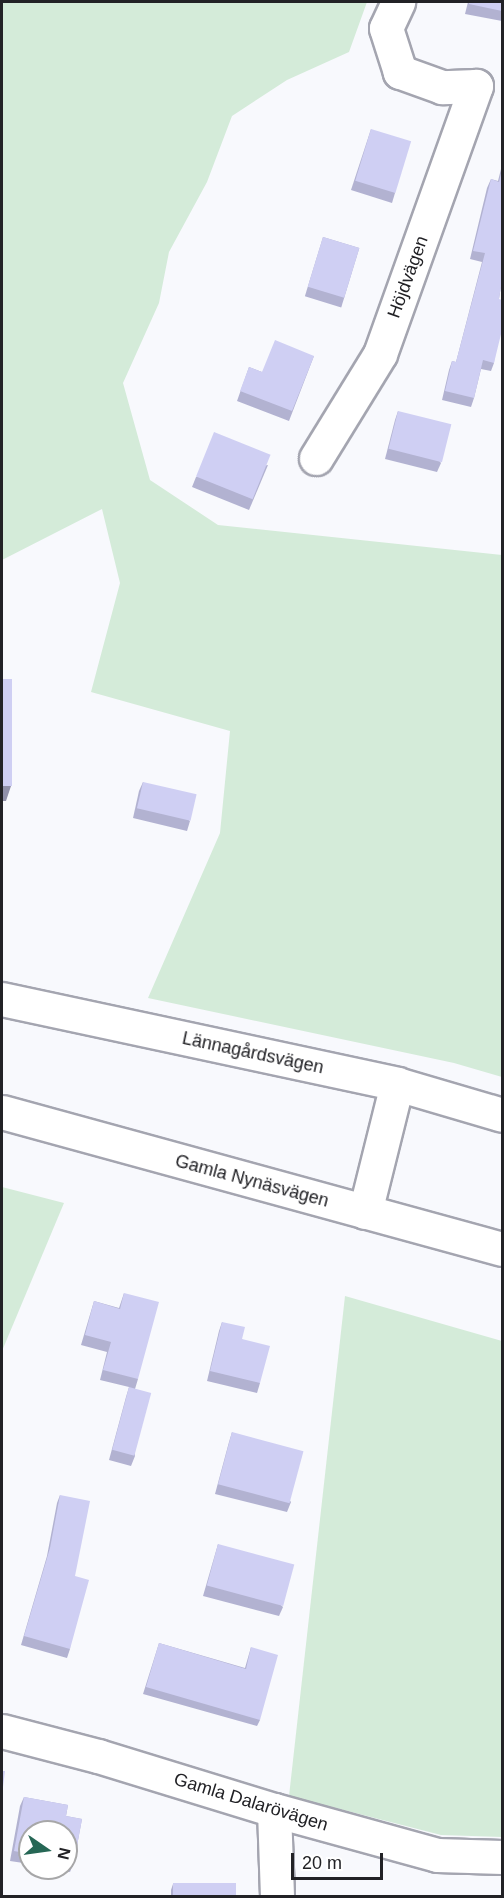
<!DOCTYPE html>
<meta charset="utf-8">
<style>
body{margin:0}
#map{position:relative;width:504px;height:1898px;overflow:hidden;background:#f8f9fd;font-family:Helvetica,sans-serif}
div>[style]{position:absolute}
.green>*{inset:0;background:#d4ebd9}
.roads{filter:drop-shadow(2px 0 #a4a5b0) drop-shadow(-2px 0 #a4a5b0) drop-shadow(0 2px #a4a5b0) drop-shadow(0 -2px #a4a5b0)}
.minor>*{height:33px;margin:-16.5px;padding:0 16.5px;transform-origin:16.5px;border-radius:16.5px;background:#fff}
.wall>*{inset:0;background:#b2b2d1;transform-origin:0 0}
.shaded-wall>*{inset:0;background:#9191aa}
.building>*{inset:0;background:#cfcff3;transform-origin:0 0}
span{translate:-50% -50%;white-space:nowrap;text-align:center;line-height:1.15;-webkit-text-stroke:6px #fff;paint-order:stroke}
.street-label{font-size:18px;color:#222226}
.frame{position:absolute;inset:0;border:3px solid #222226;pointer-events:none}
.north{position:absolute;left:18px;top:1820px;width:60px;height:60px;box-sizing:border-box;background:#fff;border:2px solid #a7a7a8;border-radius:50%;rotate:103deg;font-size:16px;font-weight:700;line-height:24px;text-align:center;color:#222226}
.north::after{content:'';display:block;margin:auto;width:21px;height:27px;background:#266755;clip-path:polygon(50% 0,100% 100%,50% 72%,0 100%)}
.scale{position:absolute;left:291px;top:1853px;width:92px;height:27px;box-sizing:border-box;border:3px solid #222226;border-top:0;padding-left:8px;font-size:18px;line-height:21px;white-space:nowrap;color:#222226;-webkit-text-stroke:4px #fff;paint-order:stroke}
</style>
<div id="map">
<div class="green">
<i style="clip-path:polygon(2px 2px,367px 2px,349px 52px,287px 80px,232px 116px,207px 182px,169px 252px,159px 303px,123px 383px,150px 480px,218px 525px,502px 555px,502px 1077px,454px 1063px,148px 998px,220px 833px,230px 731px,91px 692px,120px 583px,102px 509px,2px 560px)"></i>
<i style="clip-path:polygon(2px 1187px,64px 1203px,2px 1351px)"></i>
<i style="clip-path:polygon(345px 1296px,502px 1341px,502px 1837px,441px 1835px,289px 1796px)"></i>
</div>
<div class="roads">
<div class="minor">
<i style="left:316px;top:458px;width:122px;rotate:-58.4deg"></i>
<i style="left:380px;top:354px;width:285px;rotate:-70.3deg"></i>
<i style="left:476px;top:86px;width:34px;rotate:178deg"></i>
<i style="left:442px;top:87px;width:45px;rotate:-160.3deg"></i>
<i style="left:400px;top:72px;width:46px;rotate:-107.7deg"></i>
<i style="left:386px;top:28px;width:29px;rotate:-65deg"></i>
<i style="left:2px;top:999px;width:404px;rotate:12.1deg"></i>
<i style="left:397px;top:1084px;width:109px;rotate:16.4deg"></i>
<i style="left:2px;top:1112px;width:518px;rotate:15.32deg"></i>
<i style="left:365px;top:1212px;width:132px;rotate:-76deg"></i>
<i style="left:2px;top:1731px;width:99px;rotate:14.6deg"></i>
<i style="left:98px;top:1756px;width:184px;rotate:17.1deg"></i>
<i style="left:274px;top:1810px;width:169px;rotate:15.4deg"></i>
<i style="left:437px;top:1855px;width:65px;rotate:1.8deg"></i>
<i style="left:274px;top:1810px;width:86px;rotate:88deg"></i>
</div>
</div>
<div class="wall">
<i style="clip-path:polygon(468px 2px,502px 2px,502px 21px,465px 14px)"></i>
<i style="clip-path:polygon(371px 129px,395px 193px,392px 203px,351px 190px)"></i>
<i style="clip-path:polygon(502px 165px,502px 280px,499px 299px,494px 363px,491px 371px,481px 369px,474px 398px,471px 407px,442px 400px,449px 370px,452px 361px,456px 362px,482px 262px,470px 259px,487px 188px,491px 179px,498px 181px)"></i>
<i style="left:323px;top:237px;width:38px;height:62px;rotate:17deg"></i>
<i style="clip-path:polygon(314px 356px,289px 421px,237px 401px,249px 367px,262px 372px)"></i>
<i style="clip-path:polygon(398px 411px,441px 463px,437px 472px,385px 459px,395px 420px)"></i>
<i style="clip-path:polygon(268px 465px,249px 510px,192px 487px,196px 477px)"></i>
<i style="clip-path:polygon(143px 782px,190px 821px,187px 831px,133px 818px,139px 791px)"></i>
<i style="clip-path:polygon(124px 1293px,138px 1379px,135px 1389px,135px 1456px,131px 1466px,109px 1460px,126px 1397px,129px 1387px,100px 1380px,107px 1352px,81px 1345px,94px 1301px,119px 1308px)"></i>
<i style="clip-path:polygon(222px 1322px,242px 1339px,260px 1383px,257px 1393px,207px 1381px,219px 1331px)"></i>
<i style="clip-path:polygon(232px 1432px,291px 1502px,287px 1512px,215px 1494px,229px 1442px)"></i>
<i style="clip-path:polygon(60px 1495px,75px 1576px,70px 1649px,67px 1658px,21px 1645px,47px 1556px,57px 1503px)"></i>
<i style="clip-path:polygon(218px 1544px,283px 1607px,279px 1616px,203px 1596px)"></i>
<i style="clip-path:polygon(159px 1643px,245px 1668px,251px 1647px,260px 1720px,257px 1726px,143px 1694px)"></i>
<i style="clip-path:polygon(24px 1797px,68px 1805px,66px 1816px,82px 1819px,74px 1862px,70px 1872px,50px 1868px,66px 1868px,66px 1832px,30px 1832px,30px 1864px,10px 1861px,20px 1806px)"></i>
<i style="clip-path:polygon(173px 1884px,236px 1896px,171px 1896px,171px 1890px)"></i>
</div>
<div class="shaded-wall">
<i style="clip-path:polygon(2px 786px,11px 786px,6px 801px,2px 801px)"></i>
</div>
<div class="building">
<i style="clip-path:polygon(469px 2px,502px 2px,502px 11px,469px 4px)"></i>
<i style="left:371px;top:129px;width:42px;height:54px;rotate:17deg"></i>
<i style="clip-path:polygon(502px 169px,502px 280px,499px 299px,502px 300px,502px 330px,494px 363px,483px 360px,474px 398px,445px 391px,452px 361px,456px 362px,485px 253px,473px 251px,491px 179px,499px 182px)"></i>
<i style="left:323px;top:237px;width:38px;height:52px;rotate:17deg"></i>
<i style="clip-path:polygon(275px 340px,314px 356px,292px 411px,240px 391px,249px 367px,262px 372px)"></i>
<i style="left:398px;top:411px;width:55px;height:39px;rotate:14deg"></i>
<i style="left:214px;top:432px;width:61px;height:48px;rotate:22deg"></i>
<i style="left:2px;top:679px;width:10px;height:107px"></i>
<i style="left:143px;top:782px;width:55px;height:27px;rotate:13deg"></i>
<i style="clip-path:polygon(124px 1293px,159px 1302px,138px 1379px,103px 1370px,111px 1342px,85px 1335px,94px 1301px,120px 1309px)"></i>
<i style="clip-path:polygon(222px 1322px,245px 1327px,242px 1339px,270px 1346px,260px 1383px,210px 1371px)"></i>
<i style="left:129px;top:1387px;width:23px;height:65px;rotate:15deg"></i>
<i style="left:232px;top:1432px;width:74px;height:54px;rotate:15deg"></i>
<i style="clip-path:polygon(60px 1495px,90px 1501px,75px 1576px,89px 1580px,70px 1649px,24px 1636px,50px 1548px)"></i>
<i style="left:218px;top:1544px;width:79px;height:43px;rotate:15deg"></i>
<i style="clip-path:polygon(159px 1643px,246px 1669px,251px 1647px,278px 1655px,260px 1720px,146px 1687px)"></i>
<i style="clip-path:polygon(2px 1771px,5px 1771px,2px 1795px)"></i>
<i style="clip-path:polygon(24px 1797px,68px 1805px,66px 1816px,82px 1819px,74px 1862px,66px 1861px,66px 1832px,30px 1832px,30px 1854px,14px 1851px)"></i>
<i style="left:236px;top:1883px;width:13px;height:63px;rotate:90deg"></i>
</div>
<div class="street-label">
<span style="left:408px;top:277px;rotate:-70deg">Höjdvägen</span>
<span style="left:253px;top:1053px;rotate:12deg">Lännagårdsvägen</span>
<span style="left:252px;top:1181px;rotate:15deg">Gamla Nynäsvägen</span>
<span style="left:251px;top:1802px;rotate:17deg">Gamla Dalarövägen</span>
</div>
<div class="frame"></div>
<div class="north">N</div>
<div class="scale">20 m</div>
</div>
